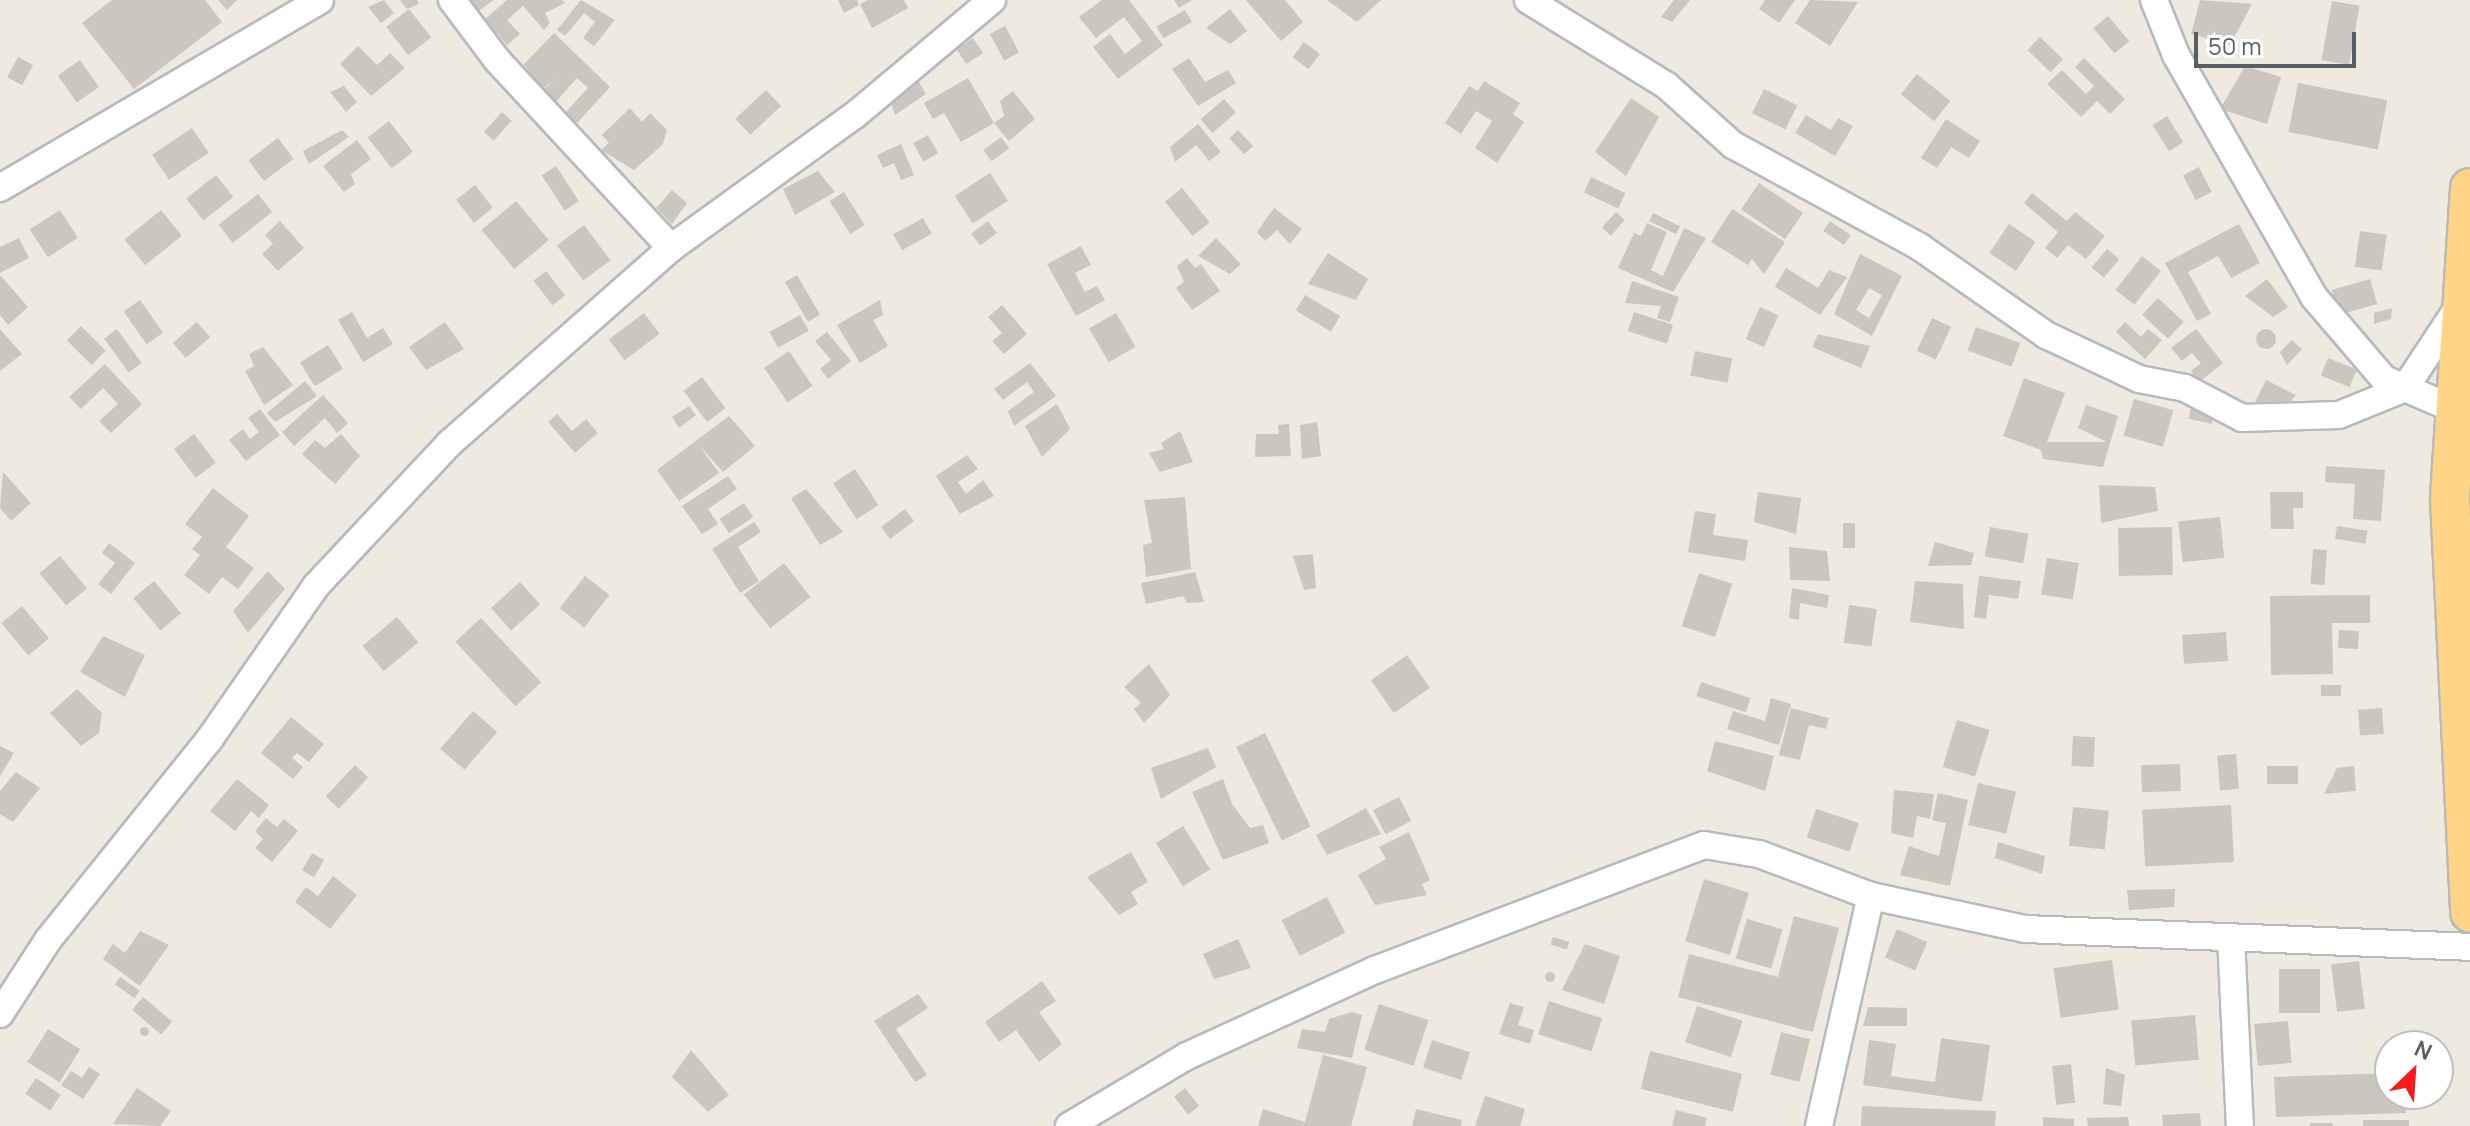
<!DOCTYPE html>
<style>
body{margin:0}
#map{position:relative;width:2470px;height:1126px;overflow:hidden;background:#eeeae0;font-family:Manrope,sans-serif}
div>[style]{position:absolute}
.building>*{inset:0;background:#cbc6bf;transform-origin:0 0}
.round{border-radius:50%}
.roads{filter:drop-shadow(2px 0 #b6babf) drop-shadow(-2px 0 #b6babf) drop-shadow(0 2px #b6babf) drop-shadow(0 -2px #b6babf)}
.minor>*{height:26px;margin:-13px;padding:0 13px;transform-origin:13px;border-radius:13px;background:#fff}
.highway>*{height:38px;margin:-19px;padding:0 19px;transform-origin:19px;border-radius:19px;background:#ffd486}
span{translate:-50% -50%;white-space:nowrap;text-align:center;line-height:1.15;-webkit-text-stroke:6px #fff;paint-order:stroke}
.north{position:absolute;left:2374px;top:1030px;width:80px;height:80px;box-sizing:border-box;background:#fff;border:2px solid #bdbfc1;border-radius:50%;rotate:25deg;font-size:22px;font-weight:700;line-height:32px;text-align:center;color:#595e63}
.north::after{content:'';display:block;margin:auto;width:28px;height:36px;background:#fb191e;clip-path:polygon(50% 0,100% 100%,50% 72%,0 100%)}
.scale{position:absolute;left:2194px;top:32px;width:162px;height:36px;box-sizing:border-box;border:4px solid #595e63;border-top:0;padding-left:10px;font-size:24px;line-height:28px;white-space:nowrap;color:#595e63;-webkit-text-stroke:6px #fff;paint-order:stroke}
</style>
<div id="map">
<div class="building">
<i style="clip-path:polygon(112px 0,205px 0,222px 22px,134px 89px,82px 23px)"></i>
<i style="clip-path:polygon(218px 0,237px 0,227px 10px)"></i>
<i style="clip-path:polygon(384px 0,394px 13px,381px 23px,368px 7px)"></i>
<i style="clip-path:polygon(400px 0,417px 0,419px 4px,407px 9px)"></i>
<i style="clip-path:polygon(470px 0,494px 0,477px 12px)"></i>
<i style="clip-path:polygon(507px 0,562px 0,565px 3px,545px 13px,550px 23px,544px 30px,523px 6px,507px 20px,520px 34px,507px 45px,485px 19px)"></i>
<i style="clip-path:polygon(581px 0,615px 20px,594px 46px,583px 38px,595px 22px,584px 13px,565px 36px,557px 30px)"></i>
<i style="clip-path:polygon(838px 0,857px 0,859px 5px,844px 13px)"></i>
<i style="clip-path:polygon(868px 0,904px 0,908px 8px,872px 28px,860px 4px)"></i>
<i style="clip-path:polygon(1102px 0,1129px 0,1163px 45px,1118px 79px,1093px 47px,1110px 34px,1125px 54px,1142px 41px,1124px 17px,1096px 38px,1079px 17px)"></i>
<i style="clip-path:polygon(1174px 0,1192px 0,1179px 8px)"></i>
<i style="clip-path:polygon(1246px 0,1285px 0,1303px 22px,1281px 41px)"></i>
<i style="clip-path:polygon(1327px 0,1381px 0,1357px 22px)"></i>
<i style="clip-path:polygon(1674px 0,1690px 0,1672px 22px,1661px 17px)"></i>
<i style="clip-path:polygon(1765px 0,1795px 0,1779px 23px,1759px 9px)"></i>
<i style="clip-path:polygon(1810px 0,1858px 2px,1830px 46px,1795px 23px)"></i>
<i style="clip-path:polygon(2200px 0,2252px 4px,2230px 45px,2191px 34px)"></i>
<i style="left:2332px;top:1px;width:28px;height:60px;rotate:10deg"></i>
<i style="left:409px;top:9px;width:36px;height:29px;rotate:52deg"></i>
<i style="clip-path:polygon(1230px 9px,1247px 31px,1230px 44px,1206px 28px)"></i>
<i style="left:1185px;top:10px;width:14px;height:33px;rotate:60deg"></i>
<i style="left:2108px;top:16px;width:33px;height:19px;rotate:50deg"></i>
<i style="left:1005px;top:26px;width:30px;height:17px;rotate:62deg"></i>
<i style="clip-path:polygon(554px 33px,610px 87px,577px 123px,565px 113px,588px 88px,577px 78px,554px 104px,541px 93px,555px 78px,541px 91px,524px 64px)"></i>
<i style="left:2040px;top:37px;width:32px;height:18px;rotate:44deg"></i>
<i style="left:973px;top:38px;width:18px;height:20px;rotate:56deg"></i>
<i style="left:1304px;top:42px;width:20px;height:19px;rotate:37deg"></i>
<i style="clip-path:polygon(358px 46px,377px 65px,390px 53px,405px 68px,371px 96px,340px 64px)"></i>
<i style="left:18px;top:57px;width:17px;height:23px;rotate:28deg"></i>
<i style="clip-path:polygon(1189px 58px,1205px 82px,1228px 70px,1236px 83px,1198px 106px,1172px 69px)"></i>
<i style="clip-path:polygon(2084px 58px,2125px 99px,2110px 114px,2097px 101px,2081px 117px,2047px 84px,2062px 70px,2086px 94px,2094px 86px,2075px 67px)"></i>
<i style="left:80px;top:60px;width:33px;height:27px;rotate:55deg"></i>
<i style="clip-path:polygon(2245px 66px,2281px 77px,2267px 124px,2220px 109px)"></i>
<i style="left:1917px;top:74px;width:43px;height:26px;rotate:39deg"></i>
<i style="clip-path:polygon(968px 78px,994px 123px,961px 142px,944px 113px,933px 119px,924px 103px)"></i>
<i style="clip-path:polygon(917px 79px,926px 94px,895px 115px,889px 98px)"></i>
<i style="clip-path:polygon(1484px 81px,1520px 103px,1513px 114px,1524px 122px,1497px 163px,1475px 148px,1492px 121px,1476px 111px,1461px 134px,1445px 123px,1469px 86px,1478px 91px)"></i>
<i style="left:2298px;top:83px;width:91px;height:50px;rotate:11deg"></i>
<i style="clip-path:polygon(344px 86px,357px 102px,346px 112px,330px 92px)"></i>
<i style="left:1764px;top:89px;width:37px;height:27px;rotate:26deg"></i>
<i style="left:766px;top:90px;width:22px;height:42px;rotate:47deg"></i>
<i style="clip-path:polygon(1013px 91px,1035px 119px,1009px 141px,994px 123px,1004px 116px,1000px 101px)"></i>
<i style="clip-path:polygon(1631px 98px,1659px 117px,1626px 176px,1595px 152px)"></i>
<i style="left:1224px;top:99px;width:18px;height:31px;rotate:49deg"></i>
<i style="clip-path:polygon(630px 108px,642px 122px,650px 113px,667px 130px,663px 144px,634px 170px,601px 150px,609px 143px,602px 135px)"></i>
<i style="left:502px;top:112px;width:13px;height:27px;rotate:42deg"></i>
<i style="clip-path:polygon(1806px 115px,1831px 130px,1838px 118px,1853px 126px,1835px 156px,1795px 133px)"></i>
<i style="left:2167px;top:116px;width:31px;height:17px;rotate:58deg"></i>
<i style="clip-path:polygon(1946px 119px,1980px 141px,1969px 158px,1951px 147px,1937px 168px,1921px 158px)"></i>
<i style="left:389px;top:121px;width:39px;height:27px;rotate:52deg"></i>
<i style="clip-path:polygon(1198px 124px,1221px 152px,1209px 161px,1196px 145px,1175px 162px,1170px 147px)"></i>
<i style="left:192px;top:128px;width:30px;height:48px;rotate:56deg"></i>
<i style="clip-path:polygon(342px 130px,349px 137px,309px 164px,303px 151px)"></i>
<i style="left:1238px;top:130px;width:22px;height:12px;rotate:47deg"></i>
<i style="left:928px;top:135px;width:21px;height:17px;rotate:61deg"></i>
<i style="left:1001px;top:137px;width:14px;height:22px;rotate:54deg"></i>
<i style="left:278px;top:138px;width:26px;height:37px;rotate:53deg"></i>
<i style="clip-path:polygon(357px 140px,371px 159px,351px 174px,355px 184px,344px 192px,323px 166px)"></i>
<i style="clip-path:polygon(901px 144px,914px 175px,901px 180px,894px 163px,883px 168px,877px 155px)"></i>
<i style="left:556px;top:166px;width:42px;height:17px;rotate:57deg"></i>
<i style="left:2199px;top:167px;width:28px;height:18px;rotate:63deg"></i>
<i style="clip-path:polygon(818px 171px,835px 192px,795px 215px,783px 189px)"></i>
<i style="left:990px;top:173px;width:33px;height:42px;rotate:57deg"></i>
<i style="left:216px;top:175px;width:28px;height:38px;rotate:52deg"></i>
<i style="left:1591px;top:177px;width:38px;height:17px;rotate:25deg"></i>
<i style="left:1759px;top:183px;width:53px;height:32px;rotate:34deg"></i>
<i style="left:475px;top:185px;width:29px;height:24px;rotate:52deg"></i>
<i style="left:1182px;top:188px;width:44px;height:22px;rotate:51deg"></i>
<i style="clip-path:polygon(672px 190px,687px 203px,672px 224px,656px 208px)"></i>
<i style="left:844px;top:192px;width:39px;height:17px;rotate:58deg"></i>
<i style="clip-path:polygon(2032px 193px,2067px 221px,2075px 212px,2105px 236px,2086px 259px,2068px 245px,2057px 258px,2045px 248px,2058px 232px,2024px 203px)"></i>
<i style="left:258px;top:194px;width:23px;height:50px;rotate:52deg"></i>
<i style="left:516px;top:201px;width:51px;height:45px;rotate:50deg"></i>
<i style="clip-path:polygon(1274px 208px,1302px 229px,1290px 244px,1277px 230px,1265px 241px,1257px 232px)"></i>
<i style="clip-path:polygon(1732px 209px,1785px 242px,1764px 274px,1752px 259px,1748px 265px,1711px 242px)"></i>
<i style="left:60px;top:210px;width:33px;height:36px;rotate:57deg"></i>
<i style="left:161px;top:210px;width:33px;height:47px;rotate:51deg"></i>
<i style="left:1616px;top:212px;width:12px;height:21px;rotate:42deg"></i>
<i style="left:1653px;top:213px;width:30px;height:9px;rotate:26deg"></i>
<i style="left:923px;top:218px;width:18px;height:34px;rotate:61deg"></i>
<i style="clip-path:polygon(280px 221px,304px 248px,278px 271px,262px 254px,273px 244px,265px 235px)"></i>
<i style="left:988px;top:221px;width:15px;height:21px;rotate:53deg"></i>
<i style="left:1830px;top:221px;width:25px;height:12px;rotate:34deg"></i>
<i style="clip-path:polygon(1647px 223px,1667px 232px,1651px 270px,1663px 276px,1684px 228px,1706px 238px,1673px 292px,1618px 268px,1634px 233px,1641px 236px)"></i>
<i style="left:2009px;top:224px;width:32px;height:35px;rotate:34deg"></i>
<i style="clip-path:polygon(2239px 224px,2260px 263px,2231px 278px,2218px 256px,2188px 272px,2211px 314px,2197px 321px,2165px 263px)"></i>
<i style="left:584px;top:225px;width:44px;height:34px;rotate:53deg"></i>
<i style="left:2360px;top:231px;width:27px;height:36px;rotate:8deg"></i>
<i style="clip-path:polygon(19px 238px,29px 258px,0 273px,0 247px)"></i>
<i style="clip-path:polygon(1216px 238px,1241px 264px,1230px 274px,1198px 256px)"></i>
<i style="clip-path:polygon(1081px 246px,1091px 265px,1075px 273px,1085px 292px,1097px 286px,1105px 300px,1076px 316px,1047px 264px)"></i>
<i style="left:2107px;top:249px;width:16px;height:24px;rotate:40deg"></i>
<i style="clip-path:polygon(1328px 253px,1368px 279px,1356px 300px,1308px 284px)"></i>
<i style="clip-path:polygon(evenodd,1860px 254px,1902px 276px,1872px 336px,1834px 314px,1860px 254px,1869px 288px,1882px 295px,1869px 318px,1856px 310px,1869px 288px)"></i>
<i style="left:2142px;top:256px;width:24px;height:43px;rotate:38deg"></i>
<i style="clip-path:polygon(1187px 258px,1195px 268px,1201px 264px,1220px 291px,1192px 310px,1176px 288px,1184px 282px,1177px 266px)"></i>
<i style="clip-path:polygon(1786px 268px,1818px 288px,1829px 270px,1847px 277px,1820px 315px,1775px 287px)"></i>
<i style="left:546px;top:271px;width:31px;height:16px;rotate:52deg"></i>
<i style="clip-path:polygon(0 275px,28px 307px,8px 325px,0 315px)"></i>
<i style="left:797px;top:275px;width:46px;height:14px;rotate:60deg"></i>
<i style="clip-path:polygon(2267px 279px,2288px 307px,2273px 317px,2245px 296px)"></i>
<i style="left:2370px;top:279px;width:26px;height:40px;rotate:74deg"></i>
<i style="clip-path:polygon(1632px 281px,1679px 297px,1670px 322px,1657px 318px,1661px 306px,1625px 303px)"></i>
<i style="left:1305px;top:295px;width:41px;height:18px;rotate:31deg"></i>
<i style="left:2158px;top:298px;width:35px;height:23px;rotate:43deg"></i>
<i style="left:140px;top:300px;width:40px;height:20px;rotate:55deg"></i>
<i style="clip-path:polygon(880px 300px,883px 315px,873px 320px,888px 346px,860px 363px,837px 325px)"></i>
<i style="clip-path:polygon(1002px 305px,1027px 334px,1004px 354px,992px 341px,1002px 333px,988px 317px)"></i>
<i style="left:1760px;top:307px;width:20px;height:35px;rotate:24deg"></i>
<i style="clip-path:polygon(2392px 308px,2391px 319px,2374px 324px,2374px 313px)"></i>
<i style="clip-path:polygon(352px 312px,367px 338px,383px 328px,393px 344px,363px 362px,338px 320px)"></i>
<i style="left:1634px;top:312px;width:41px;height:20px;rotate:18deg"></i>
<i style="left:644px;top:313px;width:26px;height:44px;rotate:53deg"></i>
<i style="left:1116px;top:313px;width:39px;height:31px;rotate:60deg"></i>
<i style="left:800px;top:315px;width:18px;height:35px;rotate:61deg"></i>
<i style="left:1932px;top:318px;width:21px;height:36px;rotate:25deg"></i>
<i style="left:197px;top:322px;width:20px;height:32px;rotate:49deg"></i>
<i style="clip-path:polygon(445px 322px,464px 349px,426px 370px,409px 347px)"></i>
<i style="clip-path:polygon(2125px 322px,2141px 337px,2148px 329px,2162px 340px,2145px 359px,2116px 332px)"></i>
<i style="left:81px;top:326px;width:35px;height:20px;rotate:45deg"></i>
<i style="left:1976px;top:327px;width:47px;height:25px;rotate:20deg"></i>
<i style="clip-path:polygon(0 329px,22px 354px,0 371px)"></i>
<i style="left:117px;top:329px;width:42px;height:16px;rotate:54deg"></i>
<i style="clip-path:polygon(2196px 329px,2223px 363px,2199px 382px,2191px 371px,2201px 363px,2192px 353px,2182px 361px,2171px 348px)"></i>
<i class="round" style="left:2256px;top:329px;width:20px;height:20px"></i>
<i style="clip-path:polygon(827px 332px,851px 361px,828px 379px,820px 369px,831px 360px,815px 341px)"></i>
<i style="clip-path:polygon(1818px 334px,1870px 346px,1861px 368px,1812px 347px)"></i>
<i style="clip-path:polygon(2292px 340px,2302px 349px,2287px 365px,2280px 352px)"></i>
<i style="left:328px;top:345px;width:28px;height:33px;rotate:58deg"></i>
<i style="clip-path:polygon(263px 347px,293px 385px,264px 405px,245px 371px,254px 366px,249px 354px)"></i>
<i style="left:789px;top:351px;width:42px;height:30px;rotate:56deg"></i>
<i style="left:1695px;top:351px;width:38px;height:25px;rotate:11deg"></i>
<i style="left:2328px;top:358px;width:31px;height:19px;rotate:22deg"></i>
<i style="clip-path:polygon(1030px 363px,1056px 396px,1014px 426px,1008px 411px,1034px 392px,1027px 382px,1003px 400px,994px 389px)"></i>
<i style="clip-path:polygon(105px 364px,142px 404px,111px 433px,99px 421px,118px 404px,103px 388px,81px 409px,69px 397px)"></i>
<i style="left:702px;top:377px;width:39px;height:23px;rotate:53deg"></i>
<i style="clip-path:polygon(2024px 378px,2065px 393px,2047px 442px,2107px 442px,2078px 428px,2086px 405px,2118px 416px,2103px 467px,2043px 459px,2041px 450px,2003px 436px)"></i>
<i style="clip-path:polygon(2266px 380px,2296px 395px,2286px 407px,2255px 402px)"></i>
<i style="clip-path:polygon(305px 381px,317px 396px,275px 422px,267px 413px)"></i>
<i style="clip-path:polygon(323px 395px,348px 423px,337px 433px,325px 418px,294px 446px,282px 432px)"></i>
<i style="left:2134px;top:399px;width:41px;height:38px;rotate:16deg"></i>
<i style="clip-path:polygon(1057px 404px,1070px 429px,1042px 457px,1025px 426px)"></i>
<i style="clip-path:polygon(689px 406px,696px 415px,679px 428px,672px 417px)"></i>
<i style="left:2191px;top:407px;width:24px;height:12px;rotate:12deg"></i>
<i style="clip-path:polygon(260px 409px,280px 435px,246px 461px,229px 440px,243px 429px,250px 439px,259px 432px,248px 418px)"></i>
<i style="clip-path:polygon(557px 414px,572px 431px,586px 419px,598px 433px,575px 453px,548px 422px)"></i>
<i style="clip-path:polygon(729px 416px,755px 446px,723px 472px,699px 445px,719px 473px,679px 501px,657px 470px)"></i>
<i style="clip-path:polygon(1317px 422px,1321px 456px,1302px 459px,1300px 425px)"></i>
<i style="clip-path:polygon(1289px 424px,1291px 456px,1255px 457px,1256px 434px,1279px 434px,1278px 425px)"></i>
<i style="clip-path:polygon(1180px 431px,1193px 462px,1160px 472px,1149px 453px,1164px 449px,1161px 443px)"></i>
<i style="left:194px;top:434px;width:36px;height:25px;rotate:53deg"></i>
<i style="clip-path:polygon(341px 434px,360px 456px,335px 484px,302px 454px,315px 440px,325px 448px)"></i>
<i style="clip-path:polygon(967px 455px,978px 469px,958px 482px,966px 494px,983px 480px,994px 496px,960px 514px,936px 476px)"></i>
<i style="clip-path:polygon(2326px 466px,2385px 470px,2381px 521px,2353px 519px,2355px 484px,2325px 482px)"></i>
<i style="left:855px;top:469px;width:43px;height:26px;rotate:57deg"></i>
<i style="clip-path:polygon(3px 472px,31px 503px,11px 521px,0 508px)"></i>
<i style="clip-path:polygon(728px 476px,737px 489px,708px 509px,718px 524px,702px 534px,682px 506px)"></i>
<i style="clip-path:polygon(2099px 485px,2155px 487px,2158px 511px,2101px 523px)"></i>
<i style="clip-path:polygon(213px 488px,249px 516px,226px 547px,254px 568px,238px 589px,222px 577px,209px 594px,184px 575px,200px 555px,192px 549px,202px 537px,185px 524px)"></i>
<i style="clip-path:polygon(806px 489px,843px 532px,820px 545px,791px 498px)"></i>
<i style="clip-path:polygon(1758px 492px,1801px 498px,1796px 534px,1754px 522px)"></i>
<i style="clip-path:polygon(2270px 492px,2303px 492px,2303px 508px,2293px 508px,2294px 529px,2271px 529px)"></i>
<i style="clip-path:polygon(1185px 497px,1191px 569px,1146px 577px,1143px 545px,1152px 543px,1144px 500px)"></i>
<i style="left:744px;top:503px;width:17px;height:29px;rotate:57deg"></i>
<i style="left:905px;top:509px;width:15px;height:30px;rotate:53deg"></i>
<i style="clip-path:polygon(1695px 511px,1716px 514px,1713px 535px,1748px 540px,1745px 561px,1688px 552px)"></i>
<i style="left:2220px;top:517px;width:41px;height:42px;rotate:84deg"></i>
<i style="clip-path:polygon(754px 522px,761px 532px,738px 547px,759px 581px,740px 593px,712px 549px)"></i>
<i style="left:1855px;top:523px;width:25px;height:12px;rotate:90deg"></i>
<i style="left:2337px;top:526px;width:31px;height:13px;rotate:9deg"></i>
<i style="left:1990px;top:527px;width:39px;height:30px;rotate:10deg"></i>
<i style="left:2172px;top:527px;width:48px;height:54px;rotate:89deg"></i>
<i style="clip-path:polygon(1935px 542px,1974px 553px,1971px 565px,1928px 566px)"></i>
<i style="clip-path:polygon(109px 543px,135px 563px,111px 594px,98px 584px,115px 563px,102px 553px)"></i>
<i style="clip-path:polygon(1789px 547px,1827px 551px,1830px 581px,1790px 580px)"></i>
<i style="left:2313px;top:549px;width:14px;height:35px;rotate:4deg"></i>
<i style="clip-path:polygon(1313px 554px,1316px 588px,1304px 590px,1293px 556px)"></i>
<i style="left:60px;top:556px;width:42px;height:27px;rotate:50deg"></i>
<i style="left:2047px;top:558px;width:32px;height:37px;rotate:9deg"></i>
<i style="left:784px;top:563px;width:43px;height:51px;rotate:52deg"></i>
<i style="clip-path:polygon(268px 571px,285px 589px,248px 633px,233px 611px)"></i>
<i style="clip-path:polygon(1195px 572px,1204px 602px,1187px 603px,1183px 596px,1146px 604px,1141px 583px)"></i>
<i style="left:1699px;top:573px;width:35px;height:56px;rotate:18deg"></i>
<i style="left:585px;top:576px;width:31px;height:41px;rotate:38deg"></i>
<i style="clip-path:polygon(1979px 576px,2021px 581px,2018px 599px,1989px 595px,1986px 619px,1974px 617px)"></i>
<i style="left:154px;top:581px;width:42px;height:27px;rotate:50deg"></i>
<i style="clip-path:polygon(1915px 581px,1963px 584px,1964px 629px,1910px 622px)"></i>
<i style="left:520px;top:582px;width:30px;height:39px;rotate:48deg"></i>
<i style="clip-path:polygon(1792px 588px,1829px 595px,1827px 608px,1800px 603px,1799px 620px,1789px 618px)"></i>
<i style="clip-path:polygon(2370px 595px,2370px 623px,2332px 623px,2333px 674px,2271px 675px,2270px 596px)"></i>
<i style="left:1849px;top:605px;width:28px;height:38px;rotate:8deg"></i>
<i style="left:22px;top:606px;width:42px;height:27px;rotate:50deg"></i>
<i style="left:397px;top:617px;width:33px;height:45px;rotate:50deg"></i>
<i style="left:481px;top:618px;width:88px;height:35px;rotate:47deg"></i>
<i style="left:2339px;top:630px;width:20px;height:18px;rotate:3deg"></i>
<i style="left:2226px;top:632px;width:29px;height:44px;rotate:86deg"></i>
<i style="clip-path:polygon(103px 636px,145px 655px,125px 697px,80px 672px)"></i>
<i style="left:1407px;top:655px;width:40px;height:44px;rotate:55deg"></i>
<i style="clip-path:polygon(1149px 664px,1170px 695px,1144px 723px,1134px 709px,1141px 703px,1124px 687px)"></i>
<i style="left:1701px;top:682px;width:52px;height:15px;rotate:18deg"></i>
<i style="left:2321px;top:685px;width:20px;height:11px"></i>
<i style="clip-path:polygon(77px 689px,102px 713px,99px 733px,81px 746px,50px 713px)"></i>
<i style="clip-path:polygon(1771px 698px,1791px 704px,1779px 745px,1727px 729px,1733px 711px,1765px 721px)"></i>
<i style="clip-path:polygon(1791px 708px,1829px 718px,1826px 729px,1809px 725px,1800px 760px,1779px 755px)"></i>
<i style="left:2382px;top:708px;width:26px;height:24px;rotate:86deg"></i>
<i style="left:473px;top:711px;width:32px;height:50px;rotate:41deg"></i>
<i style="clip-path:polygon(291px 717px,324px 744px,309px 762px,297px 753px,292px 758px,303px 767px,293px 779px,261px 753px)"></i>
<i style="left:1957px;top:720px;width:34px;height:49px;rotate:17deg"></i>
<i style="left:1265px;top:733px;width:104px;height:32px;rotate:64deg"></i>
<i style="left:2073px;top:736px;width:22px;height:30px;rotate:3deg"></i>
<i style="clip-path:polygon(1715px 741px,1774px 756px,1765px 791px,1707px 771px)"></i>
<i style="clip-path:polygon(0 746px,14px 753px,0 776px)"></i>
<i style="clip-path:polygon(1208px 748px,1216px 767px,1161px 799px,1151px 768px)"></i>
<i style="left:2236px;top:754px;width:35px;height:19px;rotate:85deg"></i>
<i style="left:2180px;top:764px;width:27px;height:39px;rotate:88deg"></i>
<i style="left:355px;top:765px;width:18px;height:43px;rotate:43deg"></i>
<i style="left:2267px;top:766px;width:31px;height:18px"></i>
<i style="clip-path:polygon(2354px 766px,2356px 791px,2324px 794px,2337px 768px)"></i>
<i style="clip-path:polygon(16px 772px,40px 788px,13px 822px,0 814px,0 791px)"></i>
<i style="clip-path:polygon(237px 779px,269px 805px,259px 818px,251px 811px,235px 831px,210px 811px)"></i>
<i style="clip-path:polygon(1223px 779px,1232px 804px,1250px 828px,1263px 825px,1269px 843px,1223px 860px,1192px 792px)"></i>
<i style="left:1978px;top:783px;width:39px;height:43px;rotate:13deg"></i>
<i style="clip-path:polygon(1894px 790px,1934px 794px,1930px 819px,1917px 816px,1913px 838px,1891px 833px)"></i>
<i style="clip-path:polygon(1938px 793px,1968px 800px,1950px 886px,1900px 875px,1909px 846px,1939px 856px,1946px 823px,1932px 820px)"></i>
<i style="left:1399px;top:797px;width:27px;height:29px;rotate:63deg"></i>
<i style="left:2231px;top:805px;width:57px;height:89px;rotate:87deg"></i>
<i style="left:2073px;top:807px;width:36px;height:39px;rotate:6deg"></i>
<i style="clip-path:polygon(1366px 808px,1381px 834px,1327px 855px,1316px 835px)"></i>
<i style="left:1816px;top:809px;width:45px;height:30px;rotate:18deg"></i>
<i style="clip-path:polygon(266px 818px,277px 827px,284px 819px,298px 831px,272px 862px,255px 848px,263px 839px,255px 831px)"></i>
<i style="left:1183px;top:826px;width:51px;height:32px;rotate:58deg"></i>
<i style="clip-path:polygon(1409px 832px,1430px 880px,1422px 884px,1427px 895px,1375px 905px,1358px 875px,1386px 859px,1379px 847px)"></i>
<i style="clip-path:polygon(1998px 842px,2045px 856px,2042px 874px,1995px 858px)"></i>
<i style="clip-path:polygon(1131px 852px,1148px 882px,1131px 892px,1138px 904px,1119px 915px,1087px 877px)"></i>
<i style="left:312px;top:853px;width:14px;height:20px;rotate:30deg"></i>
<i style="clip-path:polygon(333px 876px,357px 895px,330px 929px,295px 902px,306px 887px,318px 896px)"></i>
<i style="left:1704px;top:879px;width:47px;height:65px;rotate:17deg"></i>
<i style="clip-path:polygon(2175px 889px,2174px 907px,2129px 910px,2127px 890px)"></i>
<i style="left:1327px;top:897px;width:40px;height:51px;rotate:63deg"></i>
<i style="clip-path:polygon(1794px 916px,1839px 928px,1813px 1032px,1678px 997px,1689px 954px,1778px 977px)"></i>
<i style="left:1747px;top:919px;width:37px;height:41px;rotate:16deg"></i>
<i style="left:1897px;top:929px;width:33px;height:31px;rotate:23deg"></i>
<i style="clip-path:polygon(140px 931px,169px 945px,140px 986px,103px 959px,113px 944px,125px 953px)"></i>
<i style="left:1553px;top:937px;width:17px;height:8px;rotate:17deg"></i>
<i style="clip-path:polygon(1238px 939px,1251px 968px,1214px 979px,1203px 954px)"></i>
<i style="clip-path:polygon(1585px 944px,1620px 956px,1604px 1004px,1562px 990px)"></i>
<i style="left:2112px;top:960px;width:50px;height:59px;rotate:82deg"></i>
<i style="left:2359px;top:961px;width:48px;height:28px;rotate:83deg"></i>
<i style="left:2320px;top:969px;width:44px;height:41px;rotate:90deg"></i>
<i class="round" style="left:1545px;top:972px;width:10px;height:10px"></i>
<i style="left:120px;top:977px;width:24px;height:9px;rotate:35deg"></i>
<i style="clip-path:polygon(1042px 981px,1056px 1001px,1039px 1012px,1062px 1044px,1039px 1062px,1016px 1030px,999px 1042px,985px 1022px)"></i>
<i style="clip-path:polygon(918px 994px,928px 1008px,896px 1029px,927px 1075px,915px 1082px,874px 1021px)"></i>
<i style="left:143px;top:997px;width:38px;height:17px;rotate:40deg"></i>
<i style="left:1549px;top:1001px;width:56px;height:35px;rotate:18deg"></i>
<i style="clip-path:polygon(1510px 1003px,1524px 1007px,1518px 1025px,1534px 1030px,1530px 1044px,1499px 1034px)"></i>
<i style="left:1379px;top:1004px;width:52px;height:48px;rotate:18deg"></i>
<i style="left:1697px;top:1006px;width:48px;height:38px;rotate:18deg"></i>
<i style="clip-path:polygon(1868px 1007px,1907px 1008px,1907px 1026px,1863px 1026px)"></i>
<i style="clip-path:polygon(1352px 1012px,1362px 1015px,1352px 1058px,1297px 1048px,1302px 1029px,1325px 1032px,1329px 1019px)"></i>
<i style="left:2195px;top:1015px;width:45px;height:64px;rotate:85deg"></i>
<i style="left:2288px;top:1021px;width:42px;height:34px;rotate:85deg"></i>
<i class="round" style="left:139.5px;top:1026.5px;width:9px;height:9px"></i>
<i style="left:48px;top:1029px;width:38px;height:39px;rotate:32deg"></i>
<i style="left:1781px;top:1032px;width:30px;height:44px;rotate:14deg"></i>
<i style="clip-path:polygon(1941px 1038px,1990px 1045px,1982px 1102px,1863px 1085px,1869px 1040px,1896px 1044px,1891px 1076px,1935px 1082px)"></i>
<i style="left:1432px;top:1040px;width:40px;height:29px;rotate:18deg"></i>
<i style="clip-path:polygon(691px 1050px,729px 1095px,708px 1112px,672px 1077px)"></i>
<i style="left:1650px;top:1051px;width:95px;height:39px;rotate:14deg"></i>
<i style="clip-path:polygon(1323px 1055px,1367px 1067px,1351px 1126px,1258px 1126px,1263px 1109px,1305px 1122px)"></i>
<i style="left:2071px;top:1064px;width:39px;height:19px;rotate:84deg"></i>
<i style="clip-path:polygon(89px 1067px,100px 1074px,83px 1099px,61px 1085px,71px 1071px,82px 1078px)"></i>
<i style="clip-path:polygon(2106px 1068px,2125px 1075px,2121px 1106px,2103px 1104px)"></i>
<i style="clip-path:polygon(2390px 1073px,2390px 1094px,2405px 1094px,2406px 1113px,2276px 1117px,2274px 1077px)"></i>
<i style="left:36px;top:1078px;width:30px;height:19px;rotate:34deg"></i>
<i style="clip-path:polygon(137px 1088px,171px 1111px,160px 1126px,113px 1124px)"></i>
<i style="left:1185px;top:1088px;width:23px;height:14px;rotate:52deg"></i>
<i style="clip-path:polygon(1485px 1096px,1525px 1109px,1520px 1126px,1475px 1126px)"></i>
<i style="clip-path:polygon(1862px 1106px,1996px 1111px,1995px 1126px,1861px 1126px)"></i>
<i style="clip-path:polygon(1416px 1109px,1462px 1120px,1461px 1126px,1412px 1126px)"></i>
<i style="clip-path:polygon(1676px 1110px,1707px 1118px,1705px 1126px,1672px 1126px)"></i>
<i style="clip-path:polygon(2200px 1113px,2201px 1126px,2163px 1126px,2162px 1115px)"></i>
<i style="clip-path:polygon(2043px 1117px,2074px 1119px,2074px 1126px,2043px 1126px)"></i>
<i style="clip-path:polygon(2128px 1117px,2129px 1126px,2088px 1126px,2087px 1118px)"></i>
<i style="left:2363px;top:1120px;width:46px;height:6px"></i>
<i style="left:2310px;top:1123px;width:23px;height:3px"></i>
</div>
<div class="roads">
<div class="minor">
<i style="left:452px;top:0;width:75px;rotate:53.1deg"></i>
<i style="left:497px;top:60px;width:256px;rotate:47.2deg"></i>
<i style="left:1528px;top:0;width:163px;rotate:31.7deg"></i>
<i style="left:1667px;top:86px;width:89px;rotate:41.8deg"></i>
<i style="left:1733px;top:145px;width:213px;rotate:28.6deg"></i>
<i style="left:1920px;top:247px;width:154px;rotate:34.9deg"></i>
<i style="left:2046px;top:335px;width:103px;rotate:25.3deg"></i>
<i style="left:2139px;top:379px;width:47px;rotate:11.1deg"></i>
<i style="left:2185px;top:388px;width:64px;rotate:27.8deg"></i>
<i style="left:2242px;top:418px;width:97px;rotate:-1.8deg"></i>
<i style="left:2339px;top:415px;width:71px;rotate:-22.2deg"></i>
<i style="left:2405px;top:388px;width:98px;rotate:-56.6deg"></i>
<i style="left:2154px;top:0;width:59px;rotate:68.2deg"></i>
<i style="left:2176px;top:55px;width:279px;rotate:60.3deg"></i>
<i style="left:2314px;top:297px;width:108px;rotate:49.5deg"></i>
<i style="left:2384px;top:379px;width:76px;rotate:23.2deg"></i>
<i style="left:0;top:188px;width:371px;rotate:-30.4deg"></i>
<i style="left:2231px;top:937px;width:189px;rotate:87.3deg"></i>
<i style="left:0;top:1014px;width:88px;rotate:-57deg"></i>
<i style="left:48px;top:940px;width:257px;rotate:-51.2deg"></i>
<i style="left:209px;top:740px;width:188px;rotate:-55.2deg"></i>
<i style="left:316px;top:586px;width:196px;rotate:-46.9deg"></i>
<i style="left:450px;top:443px;width:295px;rotate:-41.4deg"></i>
<i style="left:671px;top:248px;width:227px;rotate:-35.9deg"></i>
<i style="left:855px;top:115px;width:179px;rotate:-40deg"></i>
<i style="left:1069px;top:1126px;width:137px;rotate:-30.7deg"></i>
<i style="left:1187px;top:1056px;width:207px;rotate:-24.6deg"></i>
<i style="left:1375px;top:970px;width:352px;rotate:-20.8deg"></i>
<i style="left:1704px;top:845px;width:56px;rotate:9.3deg"></i>
<i style="left:1759px;top:854px;width:120px;rotate:20.6deg"></i>
<i style="left:1871px;top:896px;width:157px;rotate:12.1deg"></i>
<i style="left:2025px;top:929px;width:445px;rotate:2.3deg"></i>
<i style="left:1819px;top:1126px;width:236px;rotate:-77.3deg"></i>
</div>
<div class="highway">
<i style="left:2470px;top:188px;width:313px;rotate:93.7deg"></i>
<i style="left:2450px;top:500px;width:413px;rotate:87.2deg"></i>
</div>
</div>
<div class="north">N</div>
<div class="scale">50 m</div>
</div>
